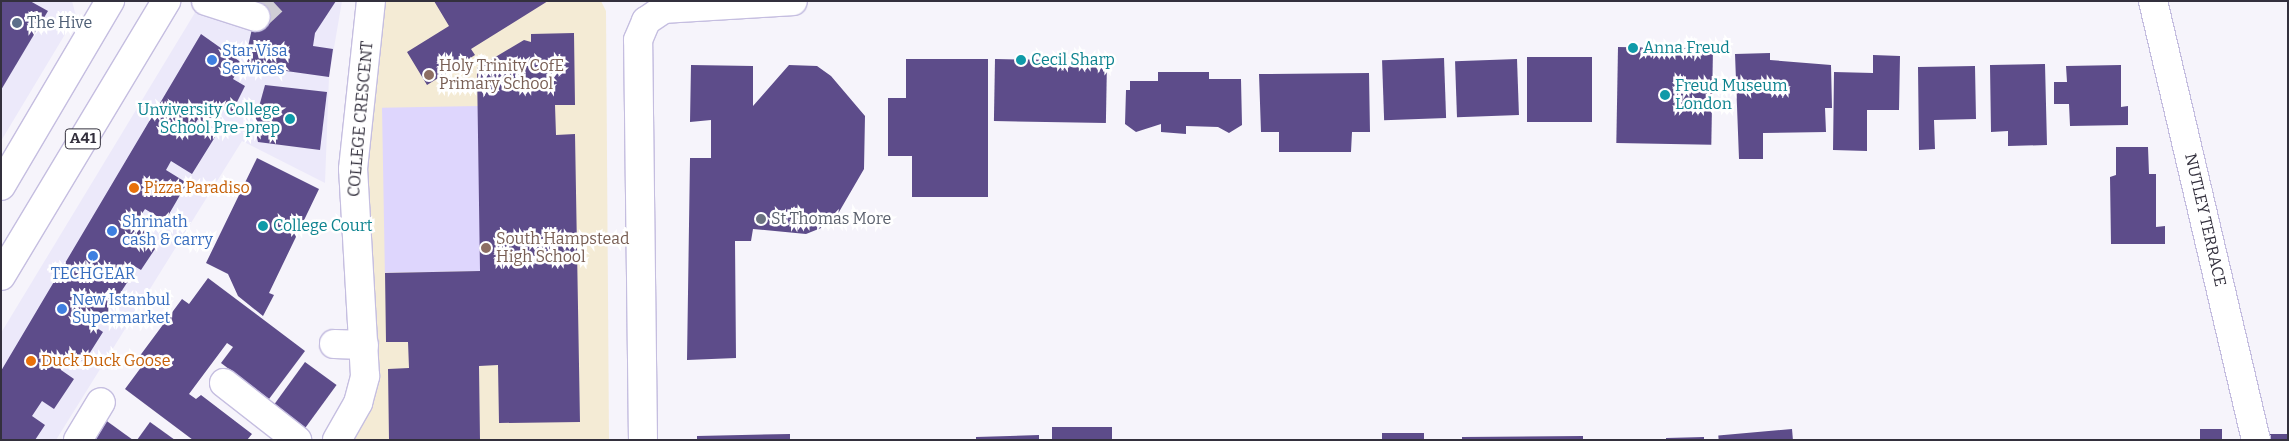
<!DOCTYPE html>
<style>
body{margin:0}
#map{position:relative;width:2289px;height:441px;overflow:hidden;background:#f6f4fb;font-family:Bitter,serif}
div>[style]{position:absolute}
.built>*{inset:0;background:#ece9fa}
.education>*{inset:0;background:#f4ebd5}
.green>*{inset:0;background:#ded6fd;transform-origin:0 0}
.building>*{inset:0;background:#5d4c8a;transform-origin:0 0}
.minor-tunnel>*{height:28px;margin-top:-14px;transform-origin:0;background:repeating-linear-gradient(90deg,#cfcdd5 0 28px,transparent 0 42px)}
.roads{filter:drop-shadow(1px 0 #c5bee0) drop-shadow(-1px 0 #c5bee0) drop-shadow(0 1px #c5bee0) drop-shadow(0 -1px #c5bee0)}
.minor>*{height:28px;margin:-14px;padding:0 14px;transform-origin:14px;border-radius:14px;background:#fff}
.highway>*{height:28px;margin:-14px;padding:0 14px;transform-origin:14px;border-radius:14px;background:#fff}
.dots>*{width:14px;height:14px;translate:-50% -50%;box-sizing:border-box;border:2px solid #fff;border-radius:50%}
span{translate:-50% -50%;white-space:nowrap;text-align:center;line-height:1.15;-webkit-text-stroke:5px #fff;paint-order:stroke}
.shield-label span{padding:1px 4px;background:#fff;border:1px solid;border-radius:4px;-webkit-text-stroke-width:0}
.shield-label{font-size:15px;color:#33303d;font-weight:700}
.service-label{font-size:16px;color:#4e5e75}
.left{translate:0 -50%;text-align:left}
.culture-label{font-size:16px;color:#0d838f}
.right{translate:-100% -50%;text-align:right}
.shop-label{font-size:16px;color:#366cbe}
.education-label{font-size:16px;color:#785e54}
.street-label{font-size:16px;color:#33303d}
.food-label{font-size:16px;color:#c56008}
.worship-label{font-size:16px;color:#5b616d}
.frame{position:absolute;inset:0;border:2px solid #33303d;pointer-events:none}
</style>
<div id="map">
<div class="built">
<i style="clip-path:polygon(1px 1px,72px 1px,76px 16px,1px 141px)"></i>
<i style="clip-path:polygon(202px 1px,342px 1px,329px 77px,325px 183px,242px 141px,56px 440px,1px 440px,1px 333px)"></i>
</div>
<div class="education">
<i style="clip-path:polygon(385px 1px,601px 1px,606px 11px,609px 440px,350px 440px,362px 201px)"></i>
</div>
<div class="green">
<i style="left:478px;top:106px;width:165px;height:96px;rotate:89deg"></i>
</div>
<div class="building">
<i style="clip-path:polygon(1px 1px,30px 1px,48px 11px,1px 90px)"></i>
<i style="clip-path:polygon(258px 1px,336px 1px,315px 33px,313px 46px,333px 49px,329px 77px,244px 65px)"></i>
<i style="clip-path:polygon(434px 1px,548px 1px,471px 49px,475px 55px,427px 85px,407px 52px,449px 26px)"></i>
<i style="clip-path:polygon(574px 33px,575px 105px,555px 105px,556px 135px,575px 134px,580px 422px,499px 423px,498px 365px,479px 366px,480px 440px,389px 440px,388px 369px,409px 368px,408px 342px,386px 342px,385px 273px,480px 271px,477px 68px,524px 40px,531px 42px,531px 34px)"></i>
<i style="clip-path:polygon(201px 34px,242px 63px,233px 79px,245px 86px,232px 112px,218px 105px,208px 124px,198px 119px,194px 125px,215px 137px,192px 174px,171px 161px,166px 170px,187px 183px,165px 221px,145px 209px,139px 218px,151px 229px,145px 238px,157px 246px,141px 270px,129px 263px,125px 270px,132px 275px,103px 320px,97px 316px,91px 324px,103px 332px,84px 362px,72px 354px,61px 370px,74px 379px,54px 409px,42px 401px,32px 416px,45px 425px,35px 440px,1px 440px,1px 371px)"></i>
<i style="left:1618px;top:47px;width:95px;height:96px;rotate:1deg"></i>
<i style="clip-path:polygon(1770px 53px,1770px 60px,1831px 65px,1832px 108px,1825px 108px,1826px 132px,1763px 133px,1763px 159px,1739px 159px,1735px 54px)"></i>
<i style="clip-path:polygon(1873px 55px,1900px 56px,1899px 110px,1867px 110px,1867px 151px,1833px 150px,1834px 72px,1873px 73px)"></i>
<i style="left:1527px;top:57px;width:65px;height:65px"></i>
<i style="left:1444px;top:58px;width:60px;height:62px;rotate:88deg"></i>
<i style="clip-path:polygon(906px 59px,988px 59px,988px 197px,912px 197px,912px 156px,888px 156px,888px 98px,906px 98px)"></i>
<i style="left:995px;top:59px;width:112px;height:62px;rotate:1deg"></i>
<i style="left:1517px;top:59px;width:56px;height:62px;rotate:88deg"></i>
<i style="clip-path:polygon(2045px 64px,2047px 145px,2008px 146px,2008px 131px,1991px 132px,1990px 65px)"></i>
<i style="clip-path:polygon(691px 65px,753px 66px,753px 106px,789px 65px,817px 66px,831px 76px,865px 116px,864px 169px,839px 212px,826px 226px,806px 234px,753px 229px,751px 241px,735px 241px,736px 358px,687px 360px,690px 158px,711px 158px,711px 120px,690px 122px)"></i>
<i style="clip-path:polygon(2121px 65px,2121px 107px,2128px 106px,2128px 125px,2070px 126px,2069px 104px,2054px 104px,2054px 82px,2067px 82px,2066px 66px)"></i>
<i style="clip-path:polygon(1975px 66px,1976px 119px,1934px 120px,1935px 149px,1919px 150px,1918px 67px)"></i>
<i style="clip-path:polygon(1158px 72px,1209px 72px,1209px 79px,1241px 79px,1242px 125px,1229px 133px,1218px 127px,1186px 126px,1186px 134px,1161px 132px,1161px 124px,1136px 132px,1125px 124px,1126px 90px,1130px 90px,1130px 81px,1158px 81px)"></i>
<i style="clip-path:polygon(1369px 73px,1370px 132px,1352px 132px,1351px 152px,1279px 152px,1279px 132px,1261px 132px,1259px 74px)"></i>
<i style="clip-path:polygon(265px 85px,327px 92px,320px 150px,258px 142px,254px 125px)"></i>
<i style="clip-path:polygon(2116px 147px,2148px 147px,2149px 174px,2156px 174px,2156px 227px,2165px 226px,2165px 244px,2111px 244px,2110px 177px,2116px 175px)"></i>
<i style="clip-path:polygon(257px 158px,319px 189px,269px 293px,274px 295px,263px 316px,238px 296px,228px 274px,206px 263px)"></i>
<i style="clip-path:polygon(208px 278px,305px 351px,269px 399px,221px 363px,233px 347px,227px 343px,189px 394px,196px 399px,201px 395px,252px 434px,247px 440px,193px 440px,125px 389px,145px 362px,139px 357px,182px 299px,189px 304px)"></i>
<i style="left:305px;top:362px;width:39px;height:54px;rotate:36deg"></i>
<i style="clip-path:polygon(104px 419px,133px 440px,87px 440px)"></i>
<i style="clip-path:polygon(150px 422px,175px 440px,137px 440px)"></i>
<i style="left:1112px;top:427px;width:13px;height:60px;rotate:90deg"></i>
<i style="left:1792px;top:429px;width:11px;height:74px;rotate:85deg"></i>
<i style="left:2200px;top:429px;width:22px;height:11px"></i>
<i style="left:1382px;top:433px;width:42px;height:7px"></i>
<i style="clip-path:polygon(790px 434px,790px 440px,697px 440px,697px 436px)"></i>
<i style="left:2268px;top:434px;width:20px;height:6px"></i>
<i style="clip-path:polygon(1039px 435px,1039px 440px,976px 440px,976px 437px)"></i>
<i style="clip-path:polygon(1583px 436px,1583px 440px,1462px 440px,1462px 437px)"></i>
<i style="clip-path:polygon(1704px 437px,1704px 440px,1666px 440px,1666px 438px)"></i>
</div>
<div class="minor-tunnel">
<i style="left:256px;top:17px;width:23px;rotate:-43deg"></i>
</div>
<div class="roads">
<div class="minor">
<i style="left:206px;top:1px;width:52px;rotate:17.7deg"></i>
<i style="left:2153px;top:1px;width:451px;rotate:76.8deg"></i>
<i style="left:334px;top:344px;width:30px;rotate:2deg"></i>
<i style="left:224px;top:383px;width:93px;rotate:38deg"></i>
<i style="left:78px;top:440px;width:44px;rotate:-58.8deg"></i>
<i style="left:337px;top:440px;width:43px;rotate:-60.4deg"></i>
<i style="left:358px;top:403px;width:28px;rotate:-75deg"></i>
<i style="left:365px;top:376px;width:207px;rotate:-93.3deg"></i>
<i style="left:353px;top:169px;width:169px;rotate:-83.9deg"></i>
<i style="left:643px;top:440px;width:400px;rotate:-90.7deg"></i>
<i style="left:638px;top:40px;width:21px;rotate:-67deg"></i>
<i style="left:646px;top:21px;width:22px;rotate:-34deg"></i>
<i style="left:664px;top:9px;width:129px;rotate:-3.5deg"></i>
</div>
<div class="highway">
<i style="left:1px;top:186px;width:215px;rotate:-59.5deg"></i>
<i style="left:1px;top:276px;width:321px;rotate:-59deg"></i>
</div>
</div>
<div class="dots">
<i style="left:17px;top:23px;background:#5c6f8a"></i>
<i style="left:1633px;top:48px;background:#0f9aa8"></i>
<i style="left:212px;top:60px;background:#3f7fe0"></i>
<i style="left:1021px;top:60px;background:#0f9aa8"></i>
<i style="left:429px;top:75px;background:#8d6e63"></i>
<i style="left:1665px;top:95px;background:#0f9aa8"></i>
<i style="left:290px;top:119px;background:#0f9aa8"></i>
<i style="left:134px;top:188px;background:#e8710a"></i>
<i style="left:761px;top:219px;background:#6b7280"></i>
<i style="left:263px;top:226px;background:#0f9aa8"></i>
<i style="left:112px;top:231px;background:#3f7fe0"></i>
<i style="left:486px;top:248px;background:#8d6e63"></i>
<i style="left:93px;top:256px;background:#3f7fe0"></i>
<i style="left:62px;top:309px;background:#3f7fe0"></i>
<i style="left:31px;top:361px;background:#e8710a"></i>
</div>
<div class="shield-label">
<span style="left:83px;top:139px">A41</span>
</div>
<div class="service-label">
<span class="left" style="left:27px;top:23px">The Hive</span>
</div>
<div class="culture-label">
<span class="left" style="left:1643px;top:48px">Anna Freud</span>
<span class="left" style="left:1031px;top:60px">Cecil Sharp</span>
<span class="left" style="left:1675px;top:95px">Freud Museum<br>London</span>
<span class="right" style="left:280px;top:119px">Unviversity College<br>School Pre-prep</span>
<span class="left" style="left:273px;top:226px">College Court</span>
</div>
<div class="shop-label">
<span class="left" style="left:222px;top:60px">Star Visa<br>Services</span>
<span class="left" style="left:122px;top:231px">Shrinath<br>cash &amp; carry</span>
<span style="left:93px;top:274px">TECHGEAR</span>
<span class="left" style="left:72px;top:309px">New Istanbul<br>Supermarket</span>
</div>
<div class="education-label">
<span class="left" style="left:439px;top:75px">Holy Trinity CofE<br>Primary School</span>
<span class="left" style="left:496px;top:248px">South Hampstead<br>High School</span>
</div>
<div class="street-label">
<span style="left:361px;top:119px;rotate:-85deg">COLLEGE CRESCENT</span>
<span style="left:2205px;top:220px;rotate:77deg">NUTLEY TERRACE</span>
</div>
<div class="food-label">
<span class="left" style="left:144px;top:188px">Pizza Paradiso</span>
<span class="left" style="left:41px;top:361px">Duck Duck Goose</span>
</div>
<div class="worship-label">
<span class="left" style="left:771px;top:219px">St Thomas More</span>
</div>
<div class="frame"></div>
</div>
